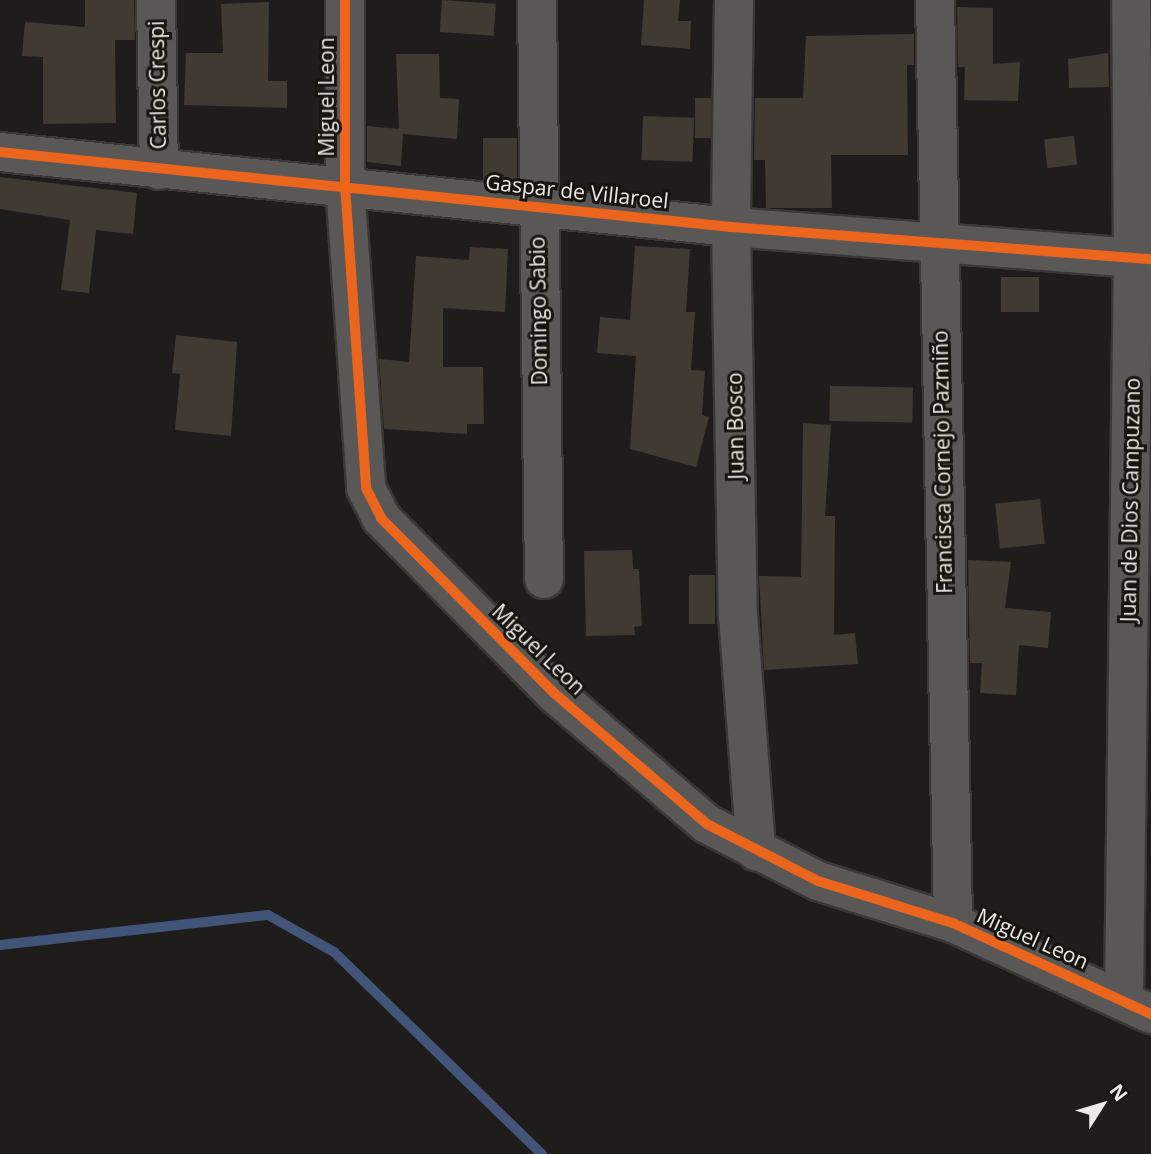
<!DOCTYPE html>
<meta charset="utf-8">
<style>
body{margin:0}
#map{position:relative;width:1151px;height:1154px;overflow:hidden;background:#1f1d1b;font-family:"Open Sans",sans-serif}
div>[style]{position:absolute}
.stream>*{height:10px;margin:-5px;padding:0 5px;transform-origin:5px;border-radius:5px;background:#425478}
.building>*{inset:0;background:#403a32;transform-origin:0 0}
.roads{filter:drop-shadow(2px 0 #3a3837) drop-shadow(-2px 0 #3a3837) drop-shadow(0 2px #3a3837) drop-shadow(0 -2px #3a3837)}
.minor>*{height:38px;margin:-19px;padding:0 19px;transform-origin:19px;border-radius:19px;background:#595856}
.cycleway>*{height:10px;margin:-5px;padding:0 5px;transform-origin:5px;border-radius:5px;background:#eb651d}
span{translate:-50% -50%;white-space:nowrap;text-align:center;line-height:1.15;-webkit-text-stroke:6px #181510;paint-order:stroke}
.street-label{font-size:21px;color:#eceae7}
.north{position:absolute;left:1067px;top:1070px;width:70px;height:70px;-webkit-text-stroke:5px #181510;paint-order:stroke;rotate:53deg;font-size:19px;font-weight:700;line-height:28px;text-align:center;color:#eceae7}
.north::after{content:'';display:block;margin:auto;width:24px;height:32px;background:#eceae7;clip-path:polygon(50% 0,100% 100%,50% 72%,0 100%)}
</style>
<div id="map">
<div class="stream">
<i style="left:0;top:945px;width:270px;rotate:-6.4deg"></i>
<i style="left:268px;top:915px;width:76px;rotate:29.3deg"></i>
<i style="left:334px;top:952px;width:290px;rotate:44.2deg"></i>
</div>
<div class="building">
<i style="clip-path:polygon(85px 0,134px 0,135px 40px,115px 40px,116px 123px,43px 124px,43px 57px,22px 56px,25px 22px,85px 27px)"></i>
<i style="left:442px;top:0;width:54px;height:32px;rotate:4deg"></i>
<i style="clip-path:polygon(644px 0,680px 0,678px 21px,691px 21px,690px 49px,641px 45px)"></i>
<i style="clip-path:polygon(269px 2px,268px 81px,287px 81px,287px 108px,184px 105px,186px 53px,223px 53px,221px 4px)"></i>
<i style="clip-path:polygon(957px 7px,993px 8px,993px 64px,1020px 62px,1018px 101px,964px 100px,965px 67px,958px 67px)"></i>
<i style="clip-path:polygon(914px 34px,914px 65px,907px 65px,908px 155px,831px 155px,832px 208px,766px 208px,765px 160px,754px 160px,755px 98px,803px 98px,806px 36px)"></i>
<i style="clip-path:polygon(1108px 53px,1109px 87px,1069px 88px,1068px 59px)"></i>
<i style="clip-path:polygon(396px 54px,439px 54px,440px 98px,459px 99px,457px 139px,403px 134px,401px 166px,367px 162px,367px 126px,399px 129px)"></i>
<i style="left:695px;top:98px;width:16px;height:40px"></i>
<i style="left:643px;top:116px;width:51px;height:44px;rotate:2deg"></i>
<i style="left:1074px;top:136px;width:29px;height:30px;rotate:84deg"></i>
<i style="left:483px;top:138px;width:34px;height:42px"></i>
<i style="clip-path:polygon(0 177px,137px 193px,133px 234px,96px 230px,89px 293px,61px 290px,70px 220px,0 209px)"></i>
<i style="clip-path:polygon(635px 246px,690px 249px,686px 312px,695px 312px,691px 370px,705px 371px,702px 415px,709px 417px,696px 467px,630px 449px,636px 356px,597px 353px,600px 317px,630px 320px)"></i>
<i style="clip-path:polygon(470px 247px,508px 249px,505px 312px,443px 308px,443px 367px,483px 367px,484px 424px,467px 424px,467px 434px,384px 429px,379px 359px,409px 362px,416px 256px,469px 260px)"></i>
<i style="left:1001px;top:277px;width:38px;height:35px"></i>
<i style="clip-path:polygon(176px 335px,237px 342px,231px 436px,175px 430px,180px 374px,172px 373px)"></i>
<i style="left:830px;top:386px;width:83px;height:35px;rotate:1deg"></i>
<i style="clip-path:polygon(803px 423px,831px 425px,825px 516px,835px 516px,834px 635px,855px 633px,858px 664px,764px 670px,759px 576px,801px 577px)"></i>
<i style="left:1040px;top:499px;width:45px;height:45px;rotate:84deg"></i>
<i style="clip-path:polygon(632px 550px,633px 569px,639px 569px,642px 626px,634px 627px,635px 635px,586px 636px,584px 551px)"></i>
<i style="clip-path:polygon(968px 560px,1011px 562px,1005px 608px,1051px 612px,1048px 648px,1019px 645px,1016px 695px,980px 693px,982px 663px,970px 663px)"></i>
<i style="left:689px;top:575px;width:26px;height:49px"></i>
</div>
<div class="roads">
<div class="minor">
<i style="left:156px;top:0;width:170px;rotate:89deg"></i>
<i style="left:345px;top:0;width:185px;rotate:90deg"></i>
<i style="left:345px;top:185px;width:304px;rotate:86deg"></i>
<i style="left:366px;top:488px;width:34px;rotate:63deg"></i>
<i style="left:381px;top:518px;width:246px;rotate:45.3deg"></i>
<i style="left:554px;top:693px;width:201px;rotate:40.6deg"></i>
<i style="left:707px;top:824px;width:125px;rotate:27.2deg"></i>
<i style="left:818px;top:881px;width:141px;rotate:17.3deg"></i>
<i style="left:953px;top:923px;width:218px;rotate:24.7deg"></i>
<i style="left:537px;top:0;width:579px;rotate:89.31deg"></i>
<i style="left:734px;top:0;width:227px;rotate:90.8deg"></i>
<i style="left:731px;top:227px;width:388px;rotate:89deg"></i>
<i style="left:738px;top:615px;width:237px;rotate:85.6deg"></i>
<i style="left:935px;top:0;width:923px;rotate:88.88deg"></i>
<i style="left:0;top:152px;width:735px;rotate:5.86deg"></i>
<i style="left:731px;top:227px;width:421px;rotate:4.4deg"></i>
<i style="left:1124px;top:999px;width:742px;rotate:-89.31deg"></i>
<i style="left:1133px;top:257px;width:257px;rotate:-90.4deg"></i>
</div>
</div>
<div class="cycleway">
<i style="left:345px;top:0;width:185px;rotate:90deg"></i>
<i style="left:345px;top:185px;width:304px;rotate:86deg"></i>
<i style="left:366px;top:488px;width:34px;rotate:63deg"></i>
<i style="left:381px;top:518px;width:246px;rotate:45.3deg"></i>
<i style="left:554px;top:693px;width:201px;rotate:40.6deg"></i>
<i style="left:707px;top:824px;width:125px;rotate:27.2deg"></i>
<i style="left:818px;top:881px;width:141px;rotate:17.3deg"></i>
<i style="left:953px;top:923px;width:218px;rotate:24.7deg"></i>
<i style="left:0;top:152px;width:735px;rotate:5.86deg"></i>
<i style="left:731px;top:227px;width:421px;rotate:4.4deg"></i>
</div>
<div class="street-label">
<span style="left:157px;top:85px;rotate:-91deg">Carlos Crespi</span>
<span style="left:326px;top:97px;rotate:-90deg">Miguel Leon</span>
<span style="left:577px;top:191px;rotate:6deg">Gaspar de Villaroel</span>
<span style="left:538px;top:311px;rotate:-91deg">Domingo Sabio</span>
<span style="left:735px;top:426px;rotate:-91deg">Juan Bosco</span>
<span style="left:942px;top:462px;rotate:-91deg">Francisca Cornejo Pazmiño</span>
<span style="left:1130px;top:500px;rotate:-89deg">Juan de Dios Campuzano</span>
<span style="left:539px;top:649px;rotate:44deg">Miguel Leon</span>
<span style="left:1033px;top:938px;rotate:24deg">Miguel Leon</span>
</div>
<div class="north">N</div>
</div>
